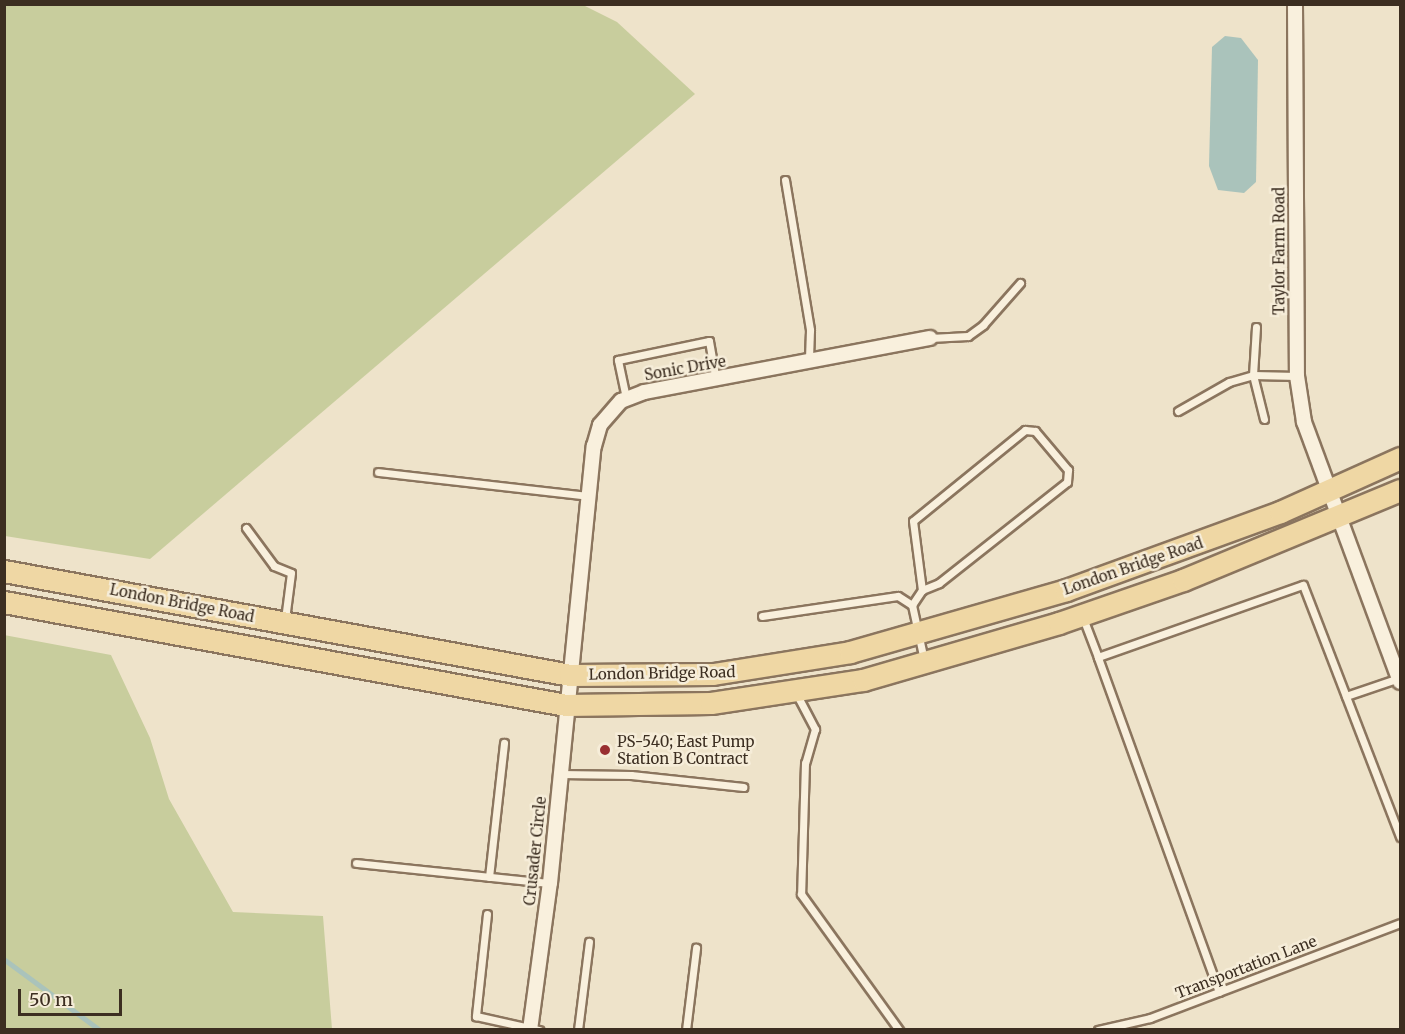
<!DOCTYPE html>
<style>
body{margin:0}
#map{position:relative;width:1405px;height:1034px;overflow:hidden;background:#eee3ca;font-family:Merriweather,serif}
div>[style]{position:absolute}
.green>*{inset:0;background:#c8cd9d}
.water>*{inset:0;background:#aac3bb}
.stream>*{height:4.5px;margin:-2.25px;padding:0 2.25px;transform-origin:2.25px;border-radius:2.25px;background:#aac3bb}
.roads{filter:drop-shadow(2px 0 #8b755e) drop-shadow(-2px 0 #8b755e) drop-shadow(0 2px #8b755e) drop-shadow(0 -2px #8b755e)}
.service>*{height:7px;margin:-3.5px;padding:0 3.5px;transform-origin:3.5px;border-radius:3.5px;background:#f9f0dd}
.minor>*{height:14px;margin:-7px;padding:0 7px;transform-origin:7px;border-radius:7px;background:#f9f0dd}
.primary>*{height:21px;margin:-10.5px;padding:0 10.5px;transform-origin:10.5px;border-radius:10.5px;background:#efd7a4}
.dots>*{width:16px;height:16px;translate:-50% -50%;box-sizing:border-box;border:3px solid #f6edd9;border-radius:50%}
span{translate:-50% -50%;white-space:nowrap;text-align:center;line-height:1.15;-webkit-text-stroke:5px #f6edd9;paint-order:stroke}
.street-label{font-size:15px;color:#3c2e21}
.poi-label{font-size:15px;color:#3c2e21}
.left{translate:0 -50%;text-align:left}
.frame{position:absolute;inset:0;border:6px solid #3c2e21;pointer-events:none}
.scale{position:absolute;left:18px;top:989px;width:104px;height:27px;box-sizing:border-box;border:3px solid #3c2e21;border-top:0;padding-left:8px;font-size:18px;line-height:21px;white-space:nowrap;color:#3c2e21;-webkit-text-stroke:4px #f6edd9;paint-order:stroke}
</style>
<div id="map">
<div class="green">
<i style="clip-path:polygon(4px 5px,583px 5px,617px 22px,695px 94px,150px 559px,5px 536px)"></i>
<i style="clip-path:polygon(4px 635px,111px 655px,150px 738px,169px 799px,233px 912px,323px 916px,332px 1029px,5px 1029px)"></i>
</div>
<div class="water">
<i style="clip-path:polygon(1225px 36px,1241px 38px,1258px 60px,1256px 182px,1244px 193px,1218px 190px,1209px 166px,1212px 47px)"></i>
</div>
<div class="stream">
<i style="left:4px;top:959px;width:119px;rotate:36.5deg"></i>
</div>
<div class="roads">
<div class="service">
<i style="left:785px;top:180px;width:152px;rotate:80.5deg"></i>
<i style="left:810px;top:330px;width:31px;rotate:92deg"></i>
<i style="left:930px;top:338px;width:38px;rotate:-3deg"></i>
<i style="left:968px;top:336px;width:19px;rotate:-36deg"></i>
<i style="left:983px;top:325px;width:56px;rotate:-48.6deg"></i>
<i style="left:626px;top:398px;width:39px;rotate:-102deg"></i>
<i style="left:618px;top:360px;width:93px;rotate:-11.8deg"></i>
<i style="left:709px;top:341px;width:39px;rotate:80deg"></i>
<i style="left:1178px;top:411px;width:59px;rotate:-29.6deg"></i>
<i style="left:1229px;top:382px;width:25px;rotate:-16deg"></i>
<i style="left:1253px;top:375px;width:48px;rotate:-86.4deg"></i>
<i style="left:1264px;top:419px;width:45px;rotate:-104deg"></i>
<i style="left:1253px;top:375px;width:44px;rotate:1.3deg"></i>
<i style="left:378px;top:472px;width:212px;rotate:6.5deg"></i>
<i style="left:246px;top:528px;width:47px;rotate:53.6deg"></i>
<i style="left:274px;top:566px;width:18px;rotate:22deg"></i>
<i style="left:291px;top:573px;width:46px;rotate:97.4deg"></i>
<i style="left:922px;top:590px;width:18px;rotate:-22deg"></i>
<i style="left:939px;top:583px;width:163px;rotate:-38.3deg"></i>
<i style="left:1067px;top:482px;width:12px;rotate:-85deg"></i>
<i style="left:1068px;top:470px;width:51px;rotate:-130.2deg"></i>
<i style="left:1035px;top:431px;width:10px;rotate:-174deg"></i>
<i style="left:1025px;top:430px;width:144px;rotate:140.9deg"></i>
<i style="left:913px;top:521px;width:70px;rotate:82.6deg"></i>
<i style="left:922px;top:590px;width:18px;rotate:124deg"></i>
<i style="left:912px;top:605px;width:56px;rotate:77.7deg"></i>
<i style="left:762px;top:616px;width:137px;rotate:-8.4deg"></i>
<i style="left:898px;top:596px;width:17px;rotate:33deg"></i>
<i style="left:1083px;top:618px;width:42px;rotate:69deg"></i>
<i style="left:796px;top:693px;width:41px;rotate:62.2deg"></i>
<i style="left:815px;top:729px;width:35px;rotate:106deg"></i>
<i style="left:805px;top:763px;width:131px;rotate:91.7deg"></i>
<i style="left:801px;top:894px;width:168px;rotate:54.2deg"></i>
<i style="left:1346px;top:696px;width:56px;rotate:-18.8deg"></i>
<i style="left:560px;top:774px;width:71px;rotate:0.8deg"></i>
<i style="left:631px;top:775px;width:113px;rotate:6.1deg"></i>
<i style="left:356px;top:863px;width:195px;rotate:5.9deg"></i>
<i style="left:489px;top:877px;width:135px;rotate:-83.6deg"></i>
<i style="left:487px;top:914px;width:103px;rotate:96.2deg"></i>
<i style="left:476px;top:1016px;width:65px;rotate:12.5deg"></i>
<i style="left:1219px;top:992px;width:356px;rotate:-109.9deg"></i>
<i style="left:1098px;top:657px;width:217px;rotate:-19.4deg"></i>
<i style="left:1303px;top:585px;width:270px;rotate:68.9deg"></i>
<i style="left:578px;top:1030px;width:89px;rotate:-82.9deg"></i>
<i style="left:686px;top:1030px;width:83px;rotate:-83deg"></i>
<i style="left:1098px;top:1030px;width:53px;rotate:-13deg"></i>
<i style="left:1150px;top:1018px;width:267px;rotate:-20.8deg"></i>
</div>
<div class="minor">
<i style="left:1295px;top:4px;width:372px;rotate:89.7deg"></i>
<i style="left:1297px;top:376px;width:47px;rotate:81.3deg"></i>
<i style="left:1304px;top:422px;width:277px;rotate:69.7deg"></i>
<i style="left:530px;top:1030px;width:148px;rotate:-82.3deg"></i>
<i style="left:550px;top:883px;width:439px;rotate:-84.3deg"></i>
<i style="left:594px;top:446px;width:22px;rotate:-74deg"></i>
<i style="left:600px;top:425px;width:32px;rotate:-49deg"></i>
<i style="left:621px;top:401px;width:25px;rotate:-21deg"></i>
<i style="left:644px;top:392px;width:291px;rotate:-10.7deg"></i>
</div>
<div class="primary">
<i style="left:4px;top:571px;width:575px;rotate:10.41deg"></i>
<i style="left:570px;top:675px;width:143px;rotate:-0.4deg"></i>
<i style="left:713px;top:674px;width:139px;rotate:-9.1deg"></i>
<i style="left:850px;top:652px;width:225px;rotate:-16deg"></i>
<i style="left:1066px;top:590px;width:228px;rotate:-20deg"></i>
<i style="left:1280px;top:512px;width:132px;rotate:-24.2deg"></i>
<i style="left:4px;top:602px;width:571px;rotate:10.39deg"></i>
<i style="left:566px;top:705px;width:145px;rotate:-0.8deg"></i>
<i style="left:711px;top:703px;width:154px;rotate:-8.6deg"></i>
<i style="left:863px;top:680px;width:204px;rotate:-16.2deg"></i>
<i style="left:1059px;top:623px;width:131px;rotate:-19.1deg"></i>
<i style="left:1183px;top:580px;width:235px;rotate:-22.5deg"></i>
</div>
</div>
<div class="dots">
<i style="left:605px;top:750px;background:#992f31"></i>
</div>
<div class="street-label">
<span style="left:1279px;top:251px;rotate:-90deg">Taylor Farm Road</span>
<span style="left:685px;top:368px;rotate:-10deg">Sonic Drive</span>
<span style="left:1133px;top:566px;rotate:-19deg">London Bridge Road</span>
<span style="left:182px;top:603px;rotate:11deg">London Bridge Road</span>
<span style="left:662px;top:673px;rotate:-1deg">London Bridge Road</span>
<span style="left:535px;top:851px;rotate:-84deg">Crusader Circle</span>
<span style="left:1246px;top:967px;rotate:-21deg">Transportation Lane</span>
</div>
<div class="poi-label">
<span class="left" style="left:617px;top:750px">PS-540; East Pump<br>Station B Contract</span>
</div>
<div class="frame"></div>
<div class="scale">50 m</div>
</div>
